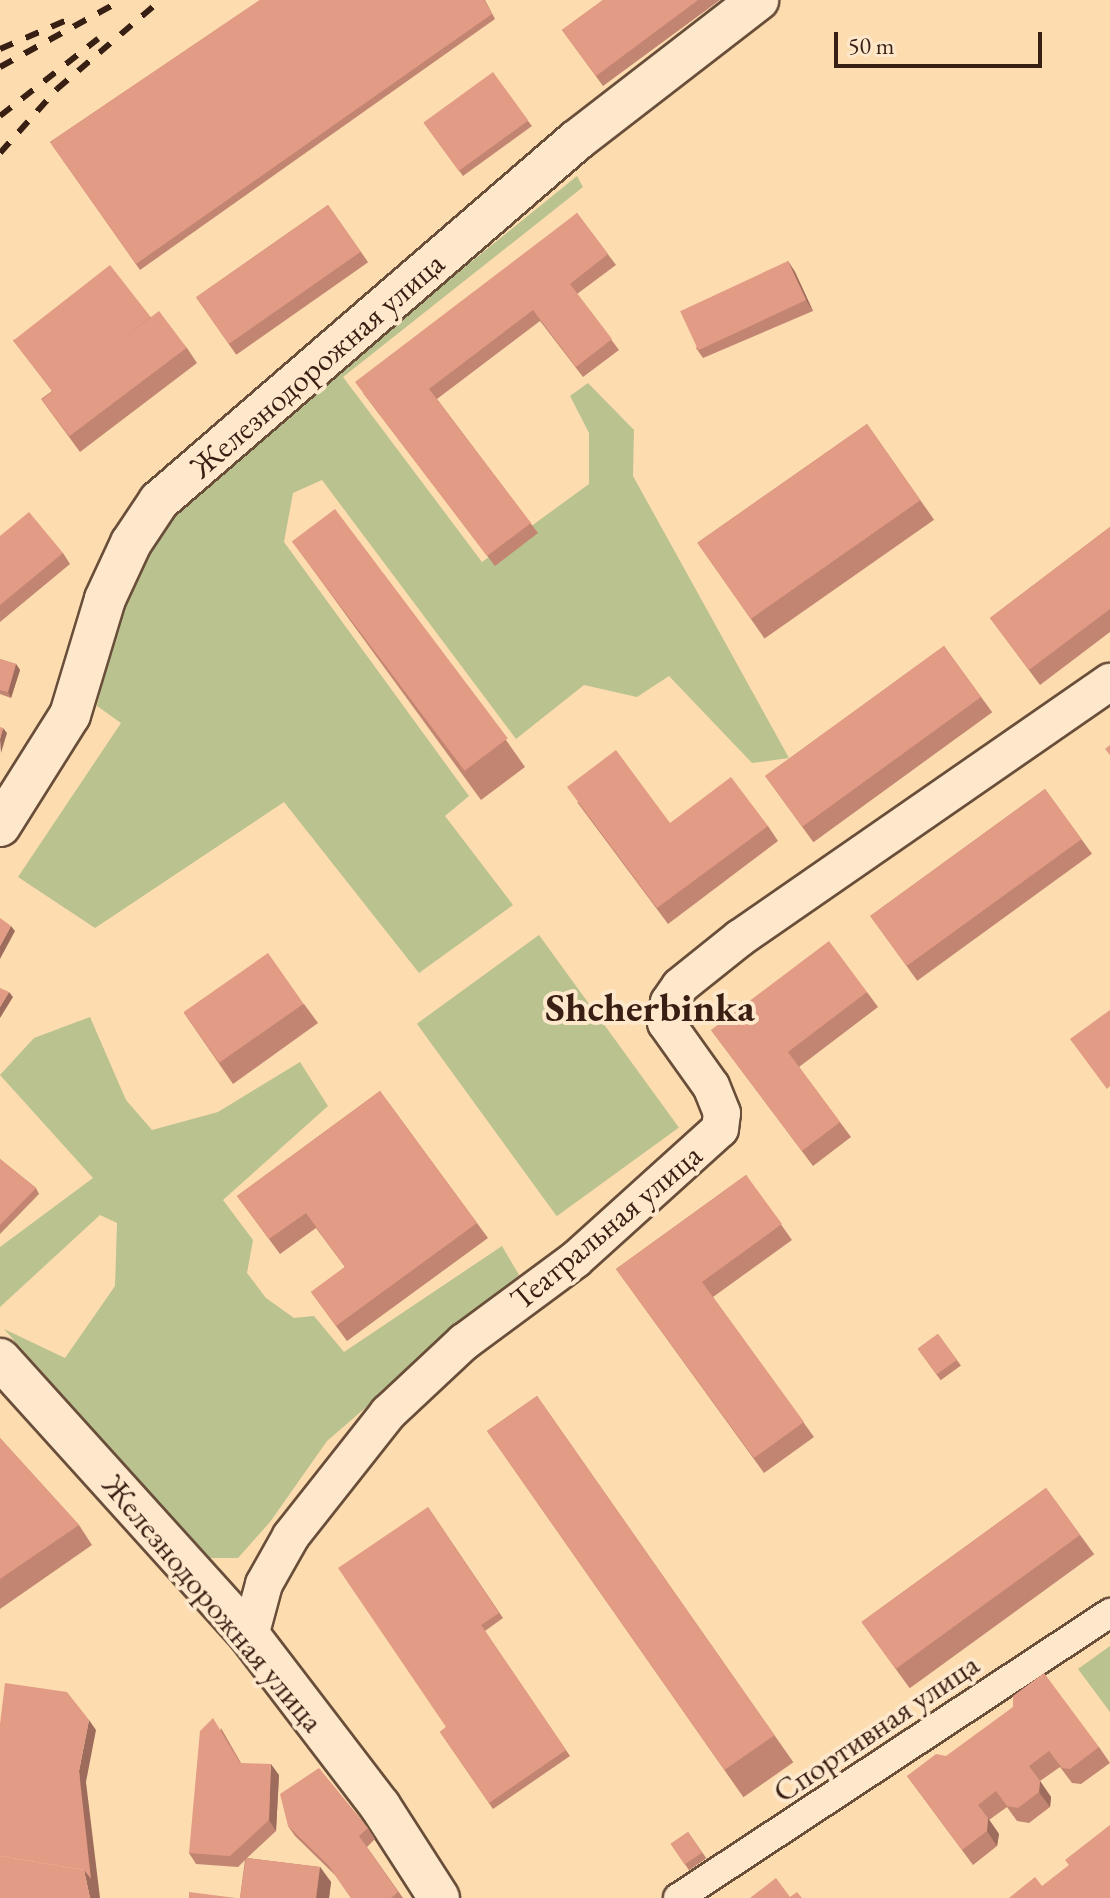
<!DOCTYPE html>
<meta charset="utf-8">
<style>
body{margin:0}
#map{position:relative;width:1110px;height:1898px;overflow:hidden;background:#fddcb0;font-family:"EB Garamond",serif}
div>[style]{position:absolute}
.green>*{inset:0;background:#bac28f;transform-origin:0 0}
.roads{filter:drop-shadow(2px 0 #694e3a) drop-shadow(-2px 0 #694e3a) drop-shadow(0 2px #694e3a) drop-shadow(0 -2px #694e3a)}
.minor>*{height:28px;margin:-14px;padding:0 14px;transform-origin:14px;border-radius:14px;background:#fee8cc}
.tertiary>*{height:36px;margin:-18px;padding:0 18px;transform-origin:18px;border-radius:18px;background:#fee8cc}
.secondary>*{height:40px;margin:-20px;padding:0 20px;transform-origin:20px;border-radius:20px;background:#fee8cc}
.rail>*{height:6px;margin-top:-3px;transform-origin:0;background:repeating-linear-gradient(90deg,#381f13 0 14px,transparent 0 28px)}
.wall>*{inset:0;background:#c28572;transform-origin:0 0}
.shaded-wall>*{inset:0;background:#9e6c5c}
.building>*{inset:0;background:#e29b84;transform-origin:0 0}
span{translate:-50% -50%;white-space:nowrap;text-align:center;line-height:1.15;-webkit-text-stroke:8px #fee8cc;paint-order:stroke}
.street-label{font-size:32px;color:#381f13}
.district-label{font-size:40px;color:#381f13;font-weight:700}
.scale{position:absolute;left:834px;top:32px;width:208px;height:36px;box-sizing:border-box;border:4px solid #381f13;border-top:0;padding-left:10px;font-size:24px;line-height:28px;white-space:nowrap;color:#381f13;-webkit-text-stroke:6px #fee8cc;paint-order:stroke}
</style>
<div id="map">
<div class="green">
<i style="clip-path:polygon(577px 176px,583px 187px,343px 377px,482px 562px,589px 484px,589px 433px,570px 396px,588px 383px,634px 430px,633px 476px,789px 758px,752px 763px,669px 676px,637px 697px,584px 685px,516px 739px,322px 480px,293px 493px,284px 542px,469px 796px,445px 816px,513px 905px,419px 973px,284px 802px,95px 928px,18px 877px,121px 723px,97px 706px,127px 578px,170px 506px)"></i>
<i style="left:539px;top:935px;width:238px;height:151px;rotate:54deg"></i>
<i style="clip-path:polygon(90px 1017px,126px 1100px,152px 1130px,218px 1112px,300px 1062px,328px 1106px,223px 1200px,253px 1240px,247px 1273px,266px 1298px,294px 1318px,314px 1316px,344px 1352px,502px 1246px,519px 1275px,327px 1441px,270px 1522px,238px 1558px,208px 1558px,4px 1329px,65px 1358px,115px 1286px,117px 1223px,100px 1215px,0 1307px,0 1247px,93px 1178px,0 1075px,34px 1038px)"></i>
<i style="clip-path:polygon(1110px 1646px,1110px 1712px,1078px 1669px)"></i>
</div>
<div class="roads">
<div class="minor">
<i style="left:678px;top:1898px;width:518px;rotate:-33.41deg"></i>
</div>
<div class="tertiary">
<i style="left:250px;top:1636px;width:54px;rotate:-74.9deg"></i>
<i style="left:264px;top:1584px;width:55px;rotate:-60.6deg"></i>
<i style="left:291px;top:1536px;width:157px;rotate:-51.7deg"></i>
<i style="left:388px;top:1413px;width:104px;rotate:-43.1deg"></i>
<i style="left:464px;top:1342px;width:138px;rotate:-36.5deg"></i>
<i style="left:575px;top:1260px;width:195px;rotate:-42.1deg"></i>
<i style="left:720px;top:1129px;width:16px;rotate:-83deg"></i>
<i style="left:722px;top:1113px;width:29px;rotate:-112deg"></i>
<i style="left:711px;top:1086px;width:77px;rotate:-125.5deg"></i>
<i style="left:666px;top:1023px;width:21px;rotate:-82deg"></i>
<i style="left:669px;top:1002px;width:19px;rotate:-55deg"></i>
<i style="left:680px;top:986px;width:77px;rotate:-38.7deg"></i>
<i style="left:740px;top:938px;width:450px;rotate:-34.7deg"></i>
</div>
<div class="secondary">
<i style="left:0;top:826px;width:131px;rotate:-57.8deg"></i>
<i style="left:70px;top:715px;width:121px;rotate:-73.2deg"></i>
<i style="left:105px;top:599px;width:62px;rotate:-65.1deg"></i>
<i style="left:131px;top:543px;width:50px;rotate:-56.3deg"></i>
<i style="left:159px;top:501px;width:552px;rotate:-40.82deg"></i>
<i style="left:577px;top:140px;width:229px;rotate:-37.7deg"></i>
<i style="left:0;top:1359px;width:373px;rotate:47.9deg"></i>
<i style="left:250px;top:1636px;width:214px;rotate:52.6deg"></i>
<i style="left:380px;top:1806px;width:109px;rotate:57.3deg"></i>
</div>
</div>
<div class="rail">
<i style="left:0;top:49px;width:73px;rotate:-23.4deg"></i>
<i style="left:0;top:67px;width:139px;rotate:-28.8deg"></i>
<i style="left:0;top:116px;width:125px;rotate:-38.2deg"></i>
<i style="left:0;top:153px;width:86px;rotate:-48.3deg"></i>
<i style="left:57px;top:89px;width:137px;rotate:-40.6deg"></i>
</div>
<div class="wall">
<i style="clip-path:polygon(260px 0,485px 0,495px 19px,140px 270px,50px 142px)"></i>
<i style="clip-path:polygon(603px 0,720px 0,603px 86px,562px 30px)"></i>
<i style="clip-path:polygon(528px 121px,532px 126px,463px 176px,424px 123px)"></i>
<i style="left:328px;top:205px;width:70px;height:161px;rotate:55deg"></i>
<i style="clip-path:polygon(577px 213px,616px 265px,577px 294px,619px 350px,583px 377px,540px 321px,437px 399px,538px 533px,495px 566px,363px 393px)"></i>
<i style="clip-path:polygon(788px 261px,795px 272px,813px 311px,703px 358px,696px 348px)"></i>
<i style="clip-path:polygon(151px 317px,187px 348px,197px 363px,80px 452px,41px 399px,52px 391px,13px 340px)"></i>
<i style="left:867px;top:424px;width:117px;height:207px;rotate:55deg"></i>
<i style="clip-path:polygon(1110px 527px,1110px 632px,1040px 685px,990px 618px)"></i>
<i style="clip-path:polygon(0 536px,63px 553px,70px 564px,0 622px)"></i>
<i style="clip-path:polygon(292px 541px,506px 740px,525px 767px,481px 800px)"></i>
<i style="left:944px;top:646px;width:82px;height:221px;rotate:54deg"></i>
<i style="clip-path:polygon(0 659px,16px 664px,20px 670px,11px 698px,0 694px)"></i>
<i style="left:1045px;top:789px;width:80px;height:216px;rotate:54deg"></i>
<i style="clip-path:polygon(577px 802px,670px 823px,768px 826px,778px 841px,668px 924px)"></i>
<i style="clip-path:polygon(867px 992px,878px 1007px,799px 1067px,851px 1137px,813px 1166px,711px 1030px)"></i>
<i style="clip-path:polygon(304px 1004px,318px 1023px,233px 1084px,184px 1013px)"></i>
<i style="clip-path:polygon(380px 1091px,488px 1238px,347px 1341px,311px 1292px,345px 1267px,316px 1228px,280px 1254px,237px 1196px)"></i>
<i style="clip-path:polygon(0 1159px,36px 1188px,39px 1194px,0 1234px)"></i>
<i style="clip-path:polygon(746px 1175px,792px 1240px,713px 1297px,814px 1437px,764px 1473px,616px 1269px)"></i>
<i style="left:938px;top:1334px;width:39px;height:25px;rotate:54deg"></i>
<i style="left:537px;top:1396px;width:447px;height:61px;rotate:55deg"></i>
<i style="clip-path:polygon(0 1438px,79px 1525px,92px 1545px,0 1609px)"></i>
<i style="left:1046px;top:1488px;width:82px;height:228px;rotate:54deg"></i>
<i style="clip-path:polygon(428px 1507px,503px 1618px,485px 1631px,570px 1756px,493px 1809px,440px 1732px,446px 1727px)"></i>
<i style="clip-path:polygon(221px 1728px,241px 1763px,279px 1775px,276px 1831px,247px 1858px,320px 1867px,331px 1882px,329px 1898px,240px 1898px,245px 1860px,238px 1867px,196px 1864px,189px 1853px)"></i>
<i style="clip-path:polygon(1099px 1747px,1110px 1763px,1081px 1784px,1072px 1783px,1060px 1767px,1040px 1781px,1051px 1797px,1050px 1807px,1029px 1823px,1017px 1821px,1007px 1807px,989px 1820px,999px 1834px,997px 1846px,973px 1865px,907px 1776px,946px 1756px)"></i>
<i style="clip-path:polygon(288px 1826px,368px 1828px,375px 1839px,367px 1847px,403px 1898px,351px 1898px,335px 1875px,295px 1836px)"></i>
<i style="left:688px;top:1832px;width:32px;height:21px;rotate:55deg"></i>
</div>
<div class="shaded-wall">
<i style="clip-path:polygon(788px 261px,795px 272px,813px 311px,806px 300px)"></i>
<i style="clip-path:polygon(16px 664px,20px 670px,11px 698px,8px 692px)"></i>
<i style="clip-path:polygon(3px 728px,7px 733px,1px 753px,0 739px)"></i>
<i style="clip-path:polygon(11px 926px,15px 931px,0 959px,0 946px)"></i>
<i style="clip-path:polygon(9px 992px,13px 997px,0 1018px,0 1007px)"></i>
<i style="clip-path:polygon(89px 1720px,96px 1730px,86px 1782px,100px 1898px,90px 1898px,84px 1870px,79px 1771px)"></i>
<i style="clip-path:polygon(271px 1764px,279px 1775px,276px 1831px,269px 1820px)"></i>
<i style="clip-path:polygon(1040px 1781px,1051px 1797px,1050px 1807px,1039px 1792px)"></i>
<i style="clip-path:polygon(988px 1818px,999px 1834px,997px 1846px,987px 1831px)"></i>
<i style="clip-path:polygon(320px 1867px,331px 1882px,329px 1898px,316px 1898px)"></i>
</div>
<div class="building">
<i style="clip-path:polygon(260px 0,484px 0,492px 14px,136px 264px,50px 142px)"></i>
<i style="clip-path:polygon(603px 0,698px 0,596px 76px,562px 30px)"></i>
<i style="left:493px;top:72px;width:60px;height:86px;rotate:54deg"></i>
<i style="left:328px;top:205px;width:57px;height:161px;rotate:55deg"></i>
<i style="clip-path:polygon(577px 213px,608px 254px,570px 284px,612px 339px,576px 367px,533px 310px,429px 389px,531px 523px,487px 556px,355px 382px)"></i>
<i style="left:788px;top:261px;width:43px;height:119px;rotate:65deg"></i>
<i style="left:110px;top:265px;width:66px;height:123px;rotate:52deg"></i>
<i style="left:159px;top:311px;width:46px;height:147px;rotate:53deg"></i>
<i style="left:867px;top:424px;width:93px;height:207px;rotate:55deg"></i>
<i style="left:335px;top:509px;width:287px;height:54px;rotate:53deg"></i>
<i style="clip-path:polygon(29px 512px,63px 553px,0 605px,0 536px)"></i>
<i style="clip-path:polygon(1110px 527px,1110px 609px,1029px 670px,990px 618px)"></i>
<i style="left:944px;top:646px;width:63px;height:221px;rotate:54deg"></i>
<i style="clip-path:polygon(0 659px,16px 664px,8px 692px,0 690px)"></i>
<i style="clip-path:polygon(0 727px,3px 728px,0 739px)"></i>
<i style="clip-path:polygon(1110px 745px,1110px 755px,1105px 749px)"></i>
<i style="clip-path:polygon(616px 750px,670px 823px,731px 777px,768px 826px,657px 908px,567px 787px)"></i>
<i style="left:1045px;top:789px;width:62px;height:216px;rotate:54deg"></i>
<i style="clip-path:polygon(0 918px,11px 926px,0 946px)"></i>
<i style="clip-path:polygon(829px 941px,867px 992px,788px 1052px,840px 1122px,802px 1151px,711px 1030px)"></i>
<i style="left:268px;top:953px;width:62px;height:103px;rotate:55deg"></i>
<i style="clip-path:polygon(0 988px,9px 992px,0 1007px)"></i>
<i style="clip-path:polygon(1110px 1010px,1110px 1086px,1107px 1089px,1070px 1039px)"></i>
<i style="clip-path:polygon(380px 1091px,477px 1223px,336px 1326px,311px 1292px,345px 1267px,306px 1213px,269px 1239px,237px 1196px)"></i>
<i style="clip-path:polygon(0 1159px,36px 1188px,0 1225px)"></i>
<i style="clip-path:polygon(746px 1175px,782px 1224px,702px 1282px,804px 1422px,754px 1458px,616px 1269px)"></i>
<i style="left:938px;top:1334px;width:32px;height:25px;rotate:54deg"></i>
<i style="left:537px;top:1396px;width:414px;height:61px;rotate:55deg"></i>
<i style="clip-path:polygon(0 1438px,79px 1525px,0 1579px)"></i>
<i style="left:1046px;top:1488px;width:58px;height:228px;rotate:54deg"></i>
<i style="clip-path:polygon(428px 1507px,499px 1613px,481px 1625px,566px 1750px,489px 1803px,440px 1732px,446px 1727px,338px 1568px)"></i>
<i style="clip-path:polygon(1044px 1673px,1099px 1747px,1070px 1769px,1062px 1768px,1049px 1751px,1029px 1766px,1040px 1781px,1039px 1792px,1018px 1808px,1007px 1806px,996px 1791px,978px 1805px,988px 1818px,987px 1831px,962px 1850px,907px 1776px,936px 1754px,946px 1756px,1013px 1707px,1013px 1696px)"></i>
<i style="clip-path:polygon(5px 1683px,67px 1692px,89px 1720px,79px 1771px,91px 1879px,84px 1870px,0 1856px,0 1724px)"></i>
<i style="clip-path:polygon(213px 1718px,240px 1763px,271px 1764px,269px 1820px,230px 1856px,189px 1853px,200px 1731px)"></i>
<i style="clip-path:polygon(319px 1768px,368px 1828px,359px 1836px,398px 1892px,391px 1898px,351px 1898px,329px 1866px,288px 1826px,280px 1794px)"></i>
<i style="clip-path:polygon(1110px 1825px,1110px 1898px,1009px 1898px,1035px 1877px,1042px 1886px,1069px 1865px,1065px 1860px)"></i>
<i style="left:688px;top:1832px;width:25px;height:21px;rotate:56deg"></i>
<i style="clip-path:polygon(0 1856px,84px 1870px,90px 1898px,0 1898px)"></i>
<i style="clip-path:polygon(246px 1858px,320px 1867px,316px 1898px,240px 1898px)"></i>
<i style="clip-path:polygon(776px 1878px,790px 1897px,797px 1892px,802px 1898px,750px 1898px)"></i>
<i style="clip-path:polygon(189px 1892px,236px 1898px,189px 1898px)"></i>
</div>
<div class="street-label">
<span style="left:317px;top:365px;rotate:-41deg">Железнодорожная улица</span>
<span style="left:606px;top:1227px;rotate:-40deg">Театральная улица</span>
<span style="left:213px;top:1603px;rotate:50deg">Железнодорожная улица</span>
<span style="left:876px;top:1728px;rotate:-34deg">Спортивная улица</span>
</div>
<div class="district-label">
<span style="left:650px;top:1007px">Shcherbinka</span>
</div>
<div class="scale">50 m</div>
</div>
